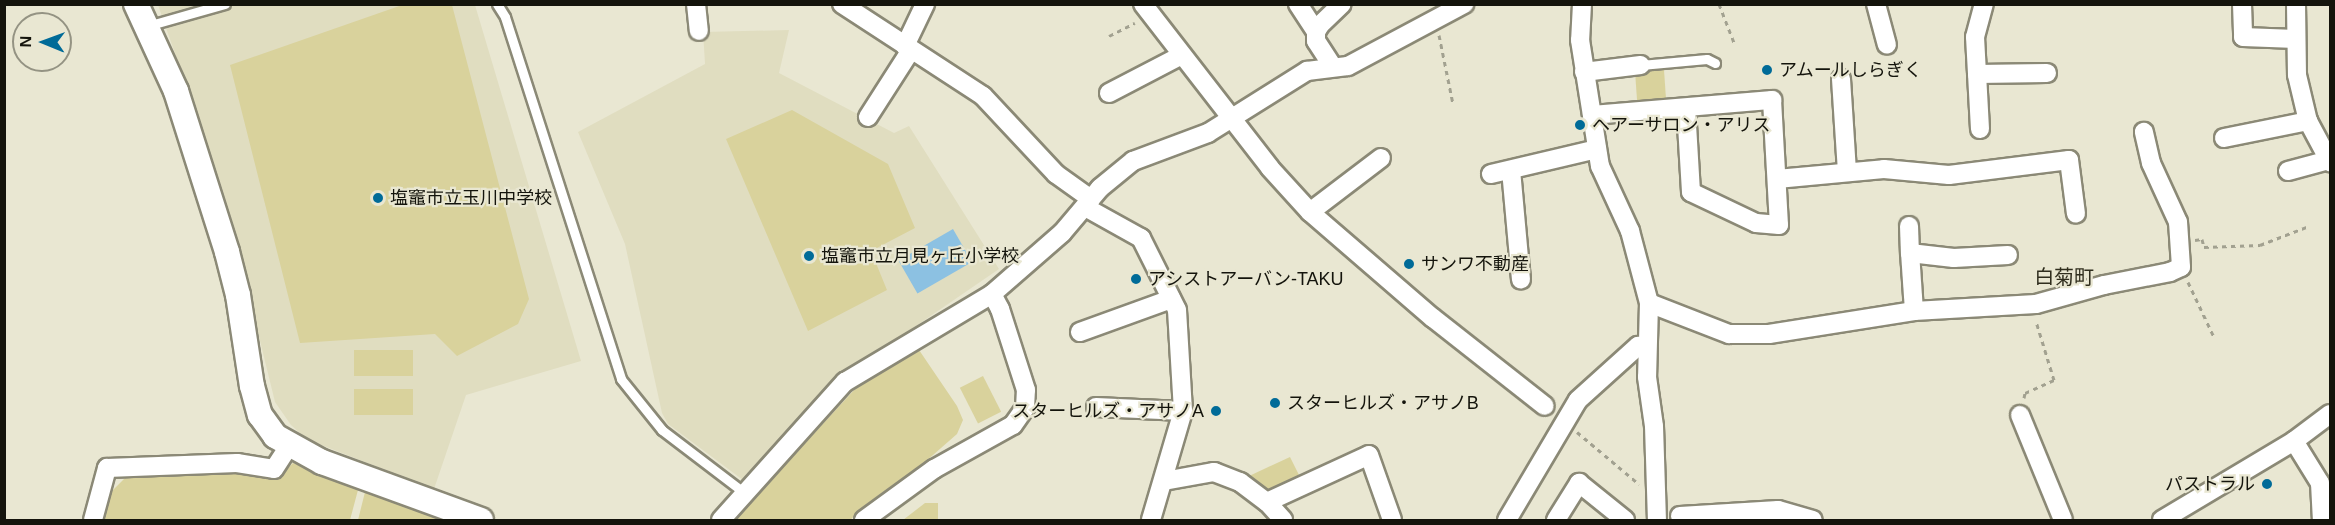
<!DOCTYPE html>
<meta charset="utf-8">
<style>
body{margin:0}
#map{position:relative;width:2335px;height:525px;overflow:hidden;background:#e9e7d2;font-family:Arial,"Noto Sans JP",sans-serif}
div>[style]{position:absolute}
.built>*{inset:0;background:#e0ddc0}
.green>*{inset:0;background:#d9d29c;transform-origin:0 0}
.water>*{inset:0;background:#8cc1e2;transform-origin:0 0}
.path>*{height:3px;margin-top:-1.5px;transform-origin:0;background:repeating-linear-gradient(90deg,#a2a190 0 4.5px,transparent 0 9px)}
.roads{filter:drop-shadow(2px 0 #8b8976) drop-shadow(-2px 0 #8b8976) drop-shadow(0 2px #8b8976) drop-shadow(0 -2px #8b8976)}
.service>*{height:9px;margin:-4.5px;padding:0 4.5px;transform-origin:4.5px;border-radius:4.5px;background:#fff}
.minor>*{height:18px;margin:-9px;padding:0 9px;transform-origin:9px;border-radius:9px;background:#fff}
.tertiary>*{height:24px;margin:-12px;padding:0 12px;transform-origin:12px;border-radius:12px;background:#fff}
.dots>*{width:16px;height:16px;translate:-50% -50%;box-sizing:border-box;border:3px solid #e9e7d2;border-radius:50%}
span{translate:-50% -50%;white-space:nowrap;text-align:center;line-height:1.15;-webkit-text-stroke:4.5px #e9e7d2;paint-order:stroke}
.poi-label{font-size:18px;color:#14140c}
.left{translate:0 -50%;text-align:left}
.right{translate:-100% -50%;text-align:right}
.neighbourhood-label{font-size:20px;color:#2f2d1d}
.frame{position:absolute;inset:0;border:6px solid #14140c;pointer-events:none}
.north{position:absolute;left:12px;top:12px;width:60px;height:60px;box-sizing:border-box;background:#e9e7d2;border:2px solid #949383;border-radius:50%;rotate:271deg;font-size:16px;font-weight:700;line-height:24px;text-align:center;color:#14140c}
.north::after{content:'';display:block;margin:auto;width:21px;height:27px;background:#006b98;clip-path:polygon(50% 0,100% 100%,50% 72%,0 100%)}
</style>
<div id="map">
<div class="built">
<i style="clip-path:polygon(158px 5px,475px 5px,581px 361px,466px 395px,434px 489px,306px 439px,291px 425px,275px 402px,239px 255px,206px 142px)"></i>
<i style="clip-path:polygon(789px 30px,779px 73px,894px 133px,909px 126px,999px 269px,897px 339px,836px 375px,743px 480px,668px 424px,662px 413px,625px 244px,578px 132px,705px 64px,703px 32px)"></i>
</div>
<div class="green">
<i style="clip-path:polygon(405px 4px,452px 5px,529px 299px,518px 324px,457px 356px,435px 334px,300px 343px,230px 65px)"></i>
<i style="left:1664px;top:70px;width:30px;height:29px;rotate:86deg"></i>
<i style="clip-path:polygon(792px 110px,888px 164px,915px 228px,871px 251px,887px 290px,808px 331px,726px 139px)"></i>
<i style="clip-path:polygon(917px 347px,957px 406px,963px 420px,957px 434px,925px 462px,875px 498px,850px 520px,734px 520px,856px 388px)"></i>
<i style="left:413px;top:350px;width:26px;height:59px;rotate:90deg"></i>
<i style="left:983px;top:376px;width:40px;height:26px;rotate:63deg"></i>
<i style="left:354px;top:389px;width:59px;height:26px"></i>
<i style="clip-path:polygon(1290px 457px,1301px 479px,1278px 490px,1265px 489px,1247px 477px)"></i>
<i style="clip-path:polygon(293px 463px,358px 490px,350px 520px,104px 520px,112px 491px,129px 474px,239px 471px,277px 480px)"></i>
<i style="clip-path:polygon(365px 492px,431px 515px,447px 520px,358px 520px)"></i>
<i style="clip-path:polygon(925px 503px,938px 503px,938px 520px,903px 520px)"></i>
</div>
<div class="water">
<i style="left:953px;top:229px;width:38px;height:63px;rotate:60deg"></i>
</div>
<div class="path">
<i style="left:1719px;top:4px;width:44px;rotate:68.7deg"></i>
<i style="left:1439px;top:35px;width:70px;rotate:78.5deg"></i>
<i style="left:1109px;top:36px;width:29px;rotate:-27deg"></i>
<i style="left:2195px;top:240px;width:7px;rotate:-8deg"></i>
<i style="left:2202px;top:239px;width:8px;rotate:76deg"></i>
<i style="left:2204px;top:247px;width:56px;rotate:-2deg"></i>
<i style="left:2260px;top:245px;width:53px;rotate:-21.2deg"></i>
<i style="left:2188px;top:282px;width:59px;rotate:64.7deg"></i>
<i style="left:2024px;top:398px;width:5px;rotate:-79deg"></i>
<i style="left:2025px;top:393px;width:32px;rotate:-24deg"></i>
<i style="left:2054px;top:380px;width:62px;rotate:-107deg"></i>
<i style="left:1577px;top:432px;width:81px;rotate:40deg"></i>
</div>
<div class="roads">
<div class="service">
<i style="left:497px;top:4px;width:15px;rotate:58deg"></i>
<i style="left:505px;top:17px;width:380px;rotate:72.2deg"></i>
<i style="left:621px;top:379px;width:65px;rotate:51.2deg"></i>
<i style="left:662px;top:430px;width:106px;rotate:37.3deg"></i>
<i style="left:147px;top:26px;width:81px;rotate:-15.8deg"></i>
<i style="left:1641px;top:65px;width:66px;rotate:-5.2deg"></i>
<i style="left:1707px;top:59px;width:9px;rotate:27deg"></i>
</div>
<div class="minor">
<i style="left:696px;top:4px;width:27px;rotate:84deg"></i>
<i style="left:842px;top:4px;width:168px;rotate:33.1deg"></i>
<i style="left:983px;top:96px;width:107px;rotate:46.9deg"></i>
<i style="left:1056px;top:174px;width:43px;rotate:35.5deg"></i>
<i style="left:1143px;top:4px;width:207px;rotate:52.2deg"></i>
<i style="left:1270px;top:168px;width:59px;rotate:47.7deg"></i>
<i style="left:1310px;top:212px;width:162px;rotate:40.8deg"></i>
<i style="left:1433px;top:318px;width:142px;rotate:38.2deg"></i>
<i style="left:1298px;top:4px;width:33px;rotate:57deg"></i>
<i style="left:1582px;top:4px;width:36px;rotate:93deg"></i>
<i style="left:1580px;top:40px;width:128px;rotate:81deg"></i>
<i style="left:1600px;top:166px;width:72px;rotate:65.2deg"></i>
<i style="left:1630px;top:231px;width:74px;rotate:75.2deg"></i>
<i style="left:1649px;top:303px;width:74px;rotate:91.5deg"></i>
<i style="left:1647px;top:377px;width:49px;rotate:81.9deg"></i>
<i style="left:1654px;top:426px;width:94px;rotate:88.2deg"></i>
<i style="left:1876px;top:4px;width:42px;rotate:75deg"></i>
<i style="left:2242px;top:4px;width:33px;rotate:88deg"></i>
<i style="left:2243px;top:37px;width:53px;rotate:2.2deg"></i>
<i style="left:2296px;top:4px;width:71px;rotate:89.2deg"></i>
<i style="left:2297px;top:75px;width:47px;rotate:76.6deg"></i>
<i style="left:2308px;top:121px;width:47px;rotate:61.8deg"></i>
<i style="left:905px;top:46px;width:47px;rotate:-64.5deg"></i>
<i style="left:1333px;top:67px;width:31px;rotate:-123deg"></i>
<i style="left:1316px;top:41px;width:9px;rotate:-90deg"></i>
<i style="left:1316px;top:32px;width:8px;rotate:-60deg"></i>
<i style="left:1320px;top:25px;width:30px;rotate:-44deg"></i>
<i style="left:1584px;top:72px;width:57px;rotate:-7deg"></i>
<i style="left:1977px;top:74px;width:70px;rotate:-0.8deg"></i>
<i style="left:1841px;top:79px;width:92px;rotate:86.3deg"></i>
<i style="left:1109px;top:93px;width:82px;rotate:-27.5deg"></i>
<i style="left:1592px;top:115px;width:181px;rotate:-4.8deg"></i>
<i style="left:1772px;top:100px;width:125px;rotate:86.8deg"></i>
<i style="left:1779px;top:225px;width:23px;rotate:-175deg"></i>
<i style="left:1756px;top:223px;width:72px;rotate:-154.5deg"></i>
<i style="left:1691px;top:192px;width:84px;rotate:-93.4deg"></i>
<i style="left:868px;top:117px;width:80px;rotate:-57.3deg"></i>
<i style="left:1980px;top:129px;width:92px;rotate:-93.1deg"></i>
<i style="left:1975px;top:37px;width:34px;rotate:-75deg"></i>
<i style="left:2224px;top:138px;width:86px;rotate:-11.4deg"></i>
<i style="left:1511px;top:170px;width:110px;rotate:84.8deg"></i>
<i style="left:2288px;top:171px;width:42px;rotate:-15deg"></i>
<i style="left:1491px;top:174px;width:109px;rotate:-13.3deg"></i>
<i style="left:1777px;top:179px;width:107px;rotate:-5.3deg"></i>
<i style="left:1884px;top:169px;width:65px;rotate:5.3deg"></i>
<i style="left:1949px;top:175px;width:121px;rotate:-7.1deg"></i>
<i style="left:2069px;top:160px;width:54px;rotate:82.6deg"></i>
<i style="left:1085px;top:207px;width:64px;rotate:29deg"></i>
<i style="left:1141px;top:238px;width:80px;rotate:63.4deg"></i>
<i style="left:1177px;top:310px;width:101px;rotate:86.6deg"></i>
<i style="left:1183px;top:411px;width:114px;rotate:106.4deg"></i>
<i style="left:1310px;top:212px;width:89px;rotate:-37.3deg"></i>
<i style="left:1909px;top:226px;width:27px;rotate:88deg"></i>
<i style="left:1649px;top:303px;width:86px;rotate:21.2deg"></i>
<i style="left:1729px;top:334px;width:40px"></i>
<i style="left:1769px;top:334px;width:147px;rotate:-9deg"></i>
<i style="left:1914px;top:311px;width:122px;rotate:-3.3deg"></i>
<i style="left:2036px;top:304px;width:71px;rotate:-15.6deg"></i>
<i style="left:2104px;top:285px;width:67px;rotate:-11.1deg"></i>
<i style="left:2170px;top:272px;width:12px;rotate:-24deg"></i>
<i style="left:2181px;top:267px;width:45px;rotate:-93.8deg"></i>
<i style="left:2178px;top:222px;width:65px;rotate:-114.6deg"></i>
<i style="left:2151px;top:163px;width:32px;rotate:-103deg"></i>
<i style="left:1914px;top:311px;width:58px;rotate:-93.9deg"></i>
<i style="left:1910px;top:253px;width:44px;rotate:6.5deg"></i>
<i style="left:1954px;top:258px;width:54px;rotate:-3.2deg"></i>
<i style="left:1080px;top:332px;width:97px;rotate:-19.9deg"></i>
<i style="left:1096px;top:407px;width:87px;rotate:2.6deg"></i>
<i style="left:2020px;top:415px;width:113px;rotate:67.7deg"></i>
<i style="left:2294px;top:441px;width:49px;rotate:58.2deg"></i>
<i style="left:2320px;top:483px;width:37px;rotate:87deg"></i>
<i style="left:1164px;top:481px;width:51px;rotate:-10.2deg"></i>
<i style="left:1214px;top:472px;width:28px;rotate:21deg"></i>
<i style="left:1240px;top:482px;width:34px;rotate:37deg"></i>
<i style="left:1267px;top:502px;width:24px;rotate:48deg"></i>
<i style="left:1267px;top:502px;width:112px;rotate:-24.7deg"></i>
<i style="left:1369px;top:455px;width:69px;rotate:70.5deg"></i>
<i style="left:1680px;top:516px;width:98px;rotate:-3.5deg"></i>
<i style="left:1778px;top:510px;width:36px;rotate:16deg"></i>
<i style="left:93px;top:520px;width:54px;rotate:-74.9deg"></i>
<i style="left:107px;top:468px;width:130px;rotate:-2.2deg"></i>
<i style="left:237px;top:463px;width:37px;rotate:9deg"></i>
<i style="left:274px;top:469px;width:27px;rotate:-57deg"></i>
<i style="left:721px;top:520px;width:186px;rotate:-48.1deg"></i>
<i style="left:845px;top:382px;width:171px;rotate:-30.9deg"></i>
<i style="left:992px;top:294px;width:93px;rotate:-41.1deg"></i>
<i style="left:1062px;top:233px;width:59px;rotate:-49.8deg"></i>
<i style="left:1100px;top:188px;width:43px;rotate:-39.3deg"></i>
<i style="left:1133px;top:161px;width:80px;rotate:-20.5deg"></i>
<i style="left:1208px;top:133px;width:117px;rotate:-32.1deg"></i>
<i style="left:1307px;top:71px;width:41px;rotate:-7deg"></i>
<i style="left:1348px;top:66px;width:132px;rotate:-28.1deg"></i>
<i style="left:864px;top:520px;width:87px;rotate:-36.1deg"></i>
<i style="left:934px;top:469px;width:90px;rotate:-29.1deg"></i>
<i style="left:1013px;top:425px;width:21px;rotate:-55deg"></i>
<i style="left:1025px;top:408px;width:18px;rotate:-87deg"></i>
<i style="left:1026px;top:390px;width:85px;rotate:-107.8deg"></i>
<i style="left:1000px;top:309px;width:17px;rotate:-118deg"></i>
<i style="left:1507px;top:520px;width:139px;rotate:-59.4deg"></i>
<i style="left:1578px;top:400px;width:81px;rotate:-42deg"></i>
<i style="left:1638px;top:346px;width:9px"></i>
<i style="left:1556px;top:520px;width:44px;rotate:-58.1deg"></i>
<i style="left:1579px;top:483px;width:59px;rotate:38.8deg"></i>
<i style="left:2162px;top:520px;width:154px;rotate:-30.9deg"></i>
<i style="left:2294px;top:441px;width:45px;rotate:-36.9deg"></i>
</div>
<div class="tertiary">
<i style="left:136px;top:4px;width:96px;rotate:65.3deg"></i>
<i style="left:176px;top:91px;width:169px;rotate:72.4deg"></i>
<i style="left:227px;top:252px;width:44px;rotate:75.7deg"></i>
<i style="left:238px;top:295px;width:92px;rotate:81.3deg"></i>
<i style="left:252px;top:386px;width:30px;rotate:75deg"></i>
<i style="left:260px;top:415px;width:26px;rotate:54deg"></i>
<i style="left:275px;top:436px;width:54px;rotate:29deg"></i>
<i style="left:322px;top:462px;width:169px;rotate:20deg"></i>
</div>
</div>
<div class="dots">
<i style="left:1767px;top:70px;background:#006b98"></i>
<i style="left:1580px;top:125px;background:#006b98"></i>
<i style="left:378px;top:198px;background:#006b98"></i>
<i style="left:809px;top:256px;background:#006b98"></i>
<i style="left:1409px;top:264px;background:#006b98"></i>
<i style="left:1136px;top:279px;background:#006b98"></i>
<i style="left:1275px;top:403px;background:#006b98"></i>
<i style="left:1216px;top:411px;background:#006b98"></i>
<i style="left:2267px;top:484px;background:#006b98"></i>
</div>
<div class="poi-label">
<span class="left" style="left:1779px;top:70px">アムールしらぎく</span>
<span class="left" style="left:1592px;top:125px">ヘアーサロン・アリス</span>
<span class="left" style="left:390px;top:198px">塩竈市立玉川中学校</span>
<span class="left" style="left:821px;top:256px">塩竈市立月見ヶ丘小学校</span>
<span class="left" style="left:1421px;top:264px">サンワ不動産</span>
<span class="left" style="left:1148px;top:279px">アシストアーバン-TAKU</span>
<span class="left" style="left:1287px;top:403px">スターヒルズ・アサノB</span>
<span class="right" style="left:1204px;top:411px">スターヒルズ・アサノA</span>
<span class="right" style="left:2255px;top:484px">パストラル</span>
</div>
<div class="neighbourhood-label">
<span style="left:2064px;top:277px">白菊町</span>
</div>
<div class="frame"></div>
<div class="north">N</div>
</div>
